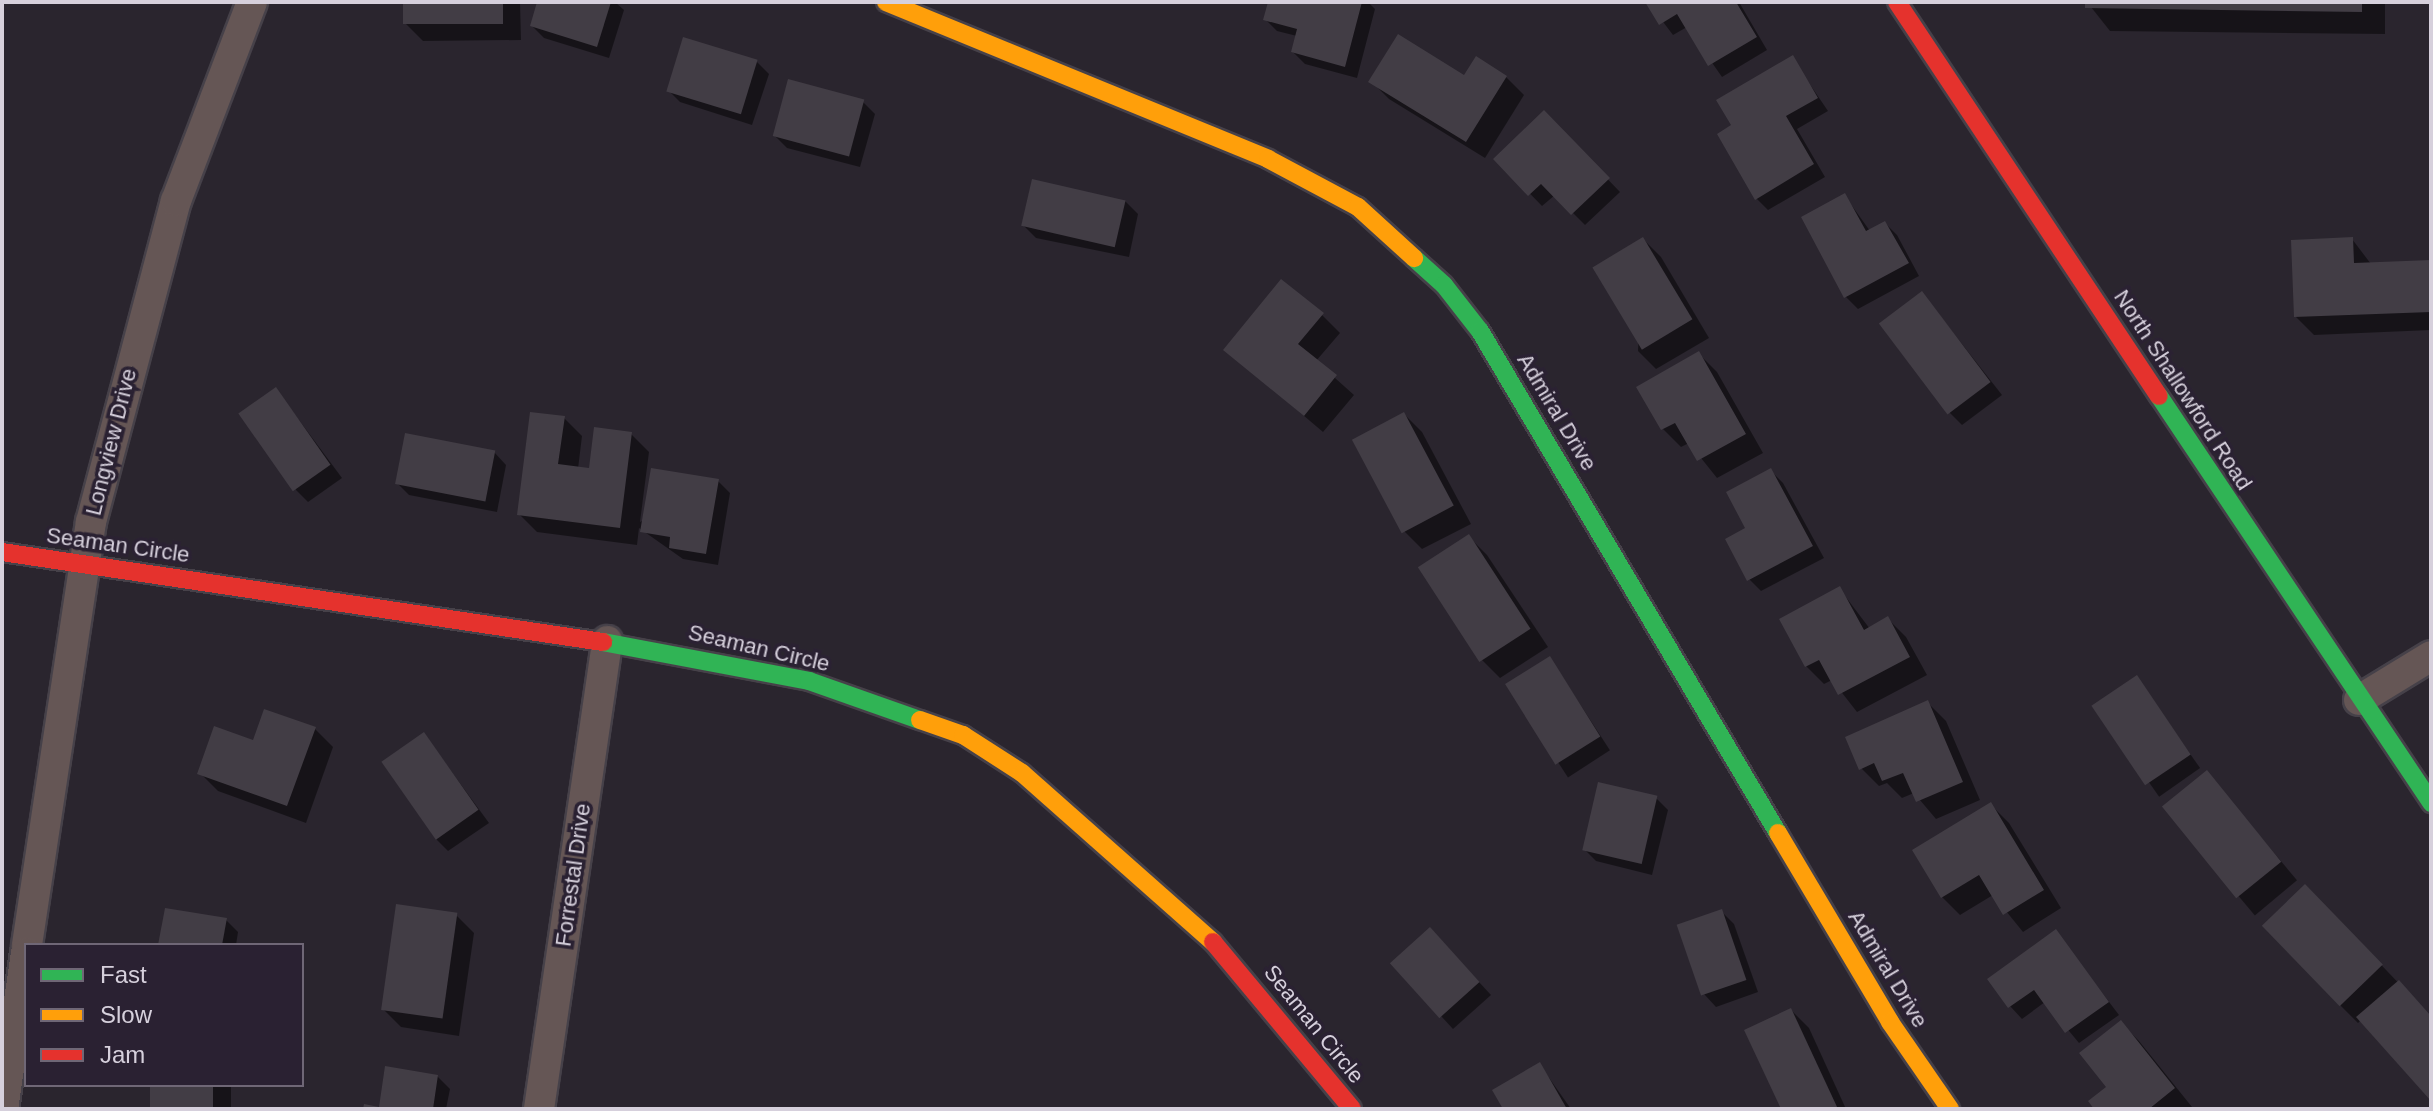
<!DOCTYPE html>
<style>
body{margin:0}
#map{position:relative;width:2433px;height:1111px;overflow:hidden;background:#2a252e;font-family:Helvetica,sans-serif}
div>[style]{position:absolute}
.shadow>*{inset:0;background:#0007;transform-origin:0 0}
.building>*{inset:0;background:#423d45;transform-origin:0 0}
.roads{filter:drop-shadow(2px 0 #464149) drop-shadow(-2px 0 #464149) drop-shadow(0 2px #464149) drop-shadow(0 -2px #464149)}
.street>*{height:30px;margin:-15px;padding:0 15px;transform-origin:15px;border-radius:15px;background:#655655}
.fast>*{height:18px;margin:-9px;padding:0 9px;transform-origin:9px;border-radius:9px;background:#30b455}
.slow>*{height:18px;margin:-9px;padding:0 9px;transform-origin:9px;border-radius:9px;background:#ff9f0a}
.jam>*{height:18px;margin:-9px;padding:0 9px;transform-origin:9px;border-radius:9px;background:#e5322d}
span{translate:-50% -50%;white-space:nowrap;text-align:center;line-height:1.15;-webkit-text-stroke:7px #2a2132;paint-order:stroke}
.street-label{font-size:22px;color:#d6d0dc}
.frame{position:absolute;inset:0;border:4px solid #d6d0dc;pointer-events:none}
.legend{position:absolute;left:24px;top:943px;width:280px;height:144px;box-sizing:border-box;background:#2a2132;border:2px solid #6f6776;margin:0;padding:10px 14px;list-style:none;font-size:24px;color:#d6d0dc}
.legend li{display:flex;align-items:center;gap:16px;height:40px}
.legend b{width:40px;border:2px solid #6f6776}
</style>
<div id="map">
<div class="shadow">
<i style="clip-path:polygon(405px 2px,520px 2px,521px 40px,423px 41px,405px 23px)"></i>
<i style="clip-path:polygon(539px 2px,615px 2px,624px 10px,609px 58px,544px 38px,532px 26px)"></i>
<i style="clip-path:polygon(1270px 2px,1368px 2px,1375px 9px,1357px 78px,1305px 64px,1293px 52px,1297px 36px,1277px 31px,1265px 19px)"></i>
<i style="clip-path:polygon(1648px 2px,1739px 2px,1767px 50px,1722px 77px,1687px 27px,1673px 35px)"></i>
<i style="clip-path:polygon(2087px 2px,2385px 2px,2385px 34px,2110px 31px)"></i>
<i style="clip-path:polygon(1792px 58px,1828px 111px,1797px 129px,1825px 177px,1768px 210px,1756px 198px,1734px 126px)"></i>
<i style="clip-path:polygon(757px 62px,769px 74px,752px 125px,680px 102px,668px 90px)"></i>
<i style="clip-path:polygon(1506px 77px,1524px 95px,1485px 158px,1389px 99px,1371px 81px)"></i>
<i style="clip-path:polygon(863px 102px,875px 114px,860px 167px,787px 148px,775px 136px)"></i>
<i style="clip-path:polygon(1544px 113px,1620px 192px,1585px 225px,1555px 195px,1542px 206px,1496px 159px)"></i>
<i style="clip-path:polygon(1845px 196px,1870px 231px,1885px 223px,1897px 235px,1919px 276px,1858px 309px,1846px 297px)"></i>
<i style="clip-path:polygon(1125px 201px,1138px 214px,1129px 257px,1036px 238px,1024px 226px)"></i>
<i style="clip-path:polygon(1643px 239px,1661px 257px,1709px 338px,1656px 369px,1638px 351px)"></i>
<i style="clip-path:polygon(2352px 239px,2371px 264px,2431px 262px,2431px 330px,2314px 335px,2296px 317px)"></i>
<i style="clip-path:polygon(1922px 293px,2002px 395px,1962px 425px,1950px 413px)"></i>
<i style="clip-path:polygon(1322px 315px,1340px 333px,1316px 361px,1354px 395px,1323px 432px,1225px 349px)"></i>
<i style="clip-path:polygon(1699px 354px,1717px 372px,1763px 453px,1717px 478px,1689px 443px,1681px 447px,1663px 429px,1639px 387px)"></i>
<i style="clip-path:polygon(276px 389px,342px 478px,308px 502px,296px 490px)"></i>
<i style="clip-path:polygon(1404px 414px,1422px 432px,1471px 524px,1422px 549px,1404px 531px)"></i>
<i style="clip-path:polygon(564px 418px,582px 436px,578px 469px,591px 470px,631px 434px,649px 452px,640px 522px,718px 481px,730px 493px,718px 565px,683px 559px,639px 528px,637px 545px,537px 532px,519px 514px)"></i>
<i style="clip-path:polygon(494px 452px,506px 465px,497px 512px,409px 495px,397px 483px)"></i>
<i style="clip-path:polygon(1771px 471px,1783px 483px,1824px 558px,1761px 591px,1749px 579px)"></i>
<i style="clip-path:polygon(1469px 537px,1487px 555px,1548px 647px,1500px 678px,1482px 660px,1421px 568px)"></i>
<i style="clip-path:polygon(1839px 588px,1870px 629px,1888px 619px,1906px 637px,1927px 675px,1857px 712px,1832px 680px,1824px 684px,1806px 666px)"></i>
<i style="left:1550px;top:658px;width:110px;height:50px;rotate:57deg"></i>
<i style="left:2137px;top:678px;width:110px;height:50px;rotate:55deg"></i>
<i style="clip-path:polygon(1928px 703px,1946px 721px,1980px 800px,1936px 819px,1914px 793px,1902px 798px,1887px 783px,1879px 786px,1861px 768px)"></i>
<i style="clip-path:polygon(315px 729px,333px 747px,306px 823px,218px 791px,200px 773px,254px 742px)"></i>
<i style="clip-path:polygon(424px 734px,489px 823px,448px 851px,436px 839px)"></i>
<i style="left:2207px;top:773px;width:140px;height:55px;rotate:50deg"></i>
<i style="clip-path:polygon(1656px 798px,1668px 810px,1652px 875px,1596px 861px,1584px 849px)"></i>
<i style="clip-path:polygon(1991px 805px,2009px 823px,2061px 908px,2023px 932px,1993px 895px,1960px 915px,1942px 897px)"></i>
<i style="clip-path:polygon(2323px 904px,2431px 1017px,2431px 1098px,2361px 1020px,2358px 1023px,2340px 1005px)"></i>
<i style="clip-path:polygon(1722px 912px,1734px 924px,1758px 992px,1716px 1007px,1704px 994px)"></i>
<i style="clip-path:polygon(456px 915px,474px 933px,459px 1036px,401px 1027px,383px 1009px)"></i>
<i style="clip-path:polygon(226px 920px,238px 932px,236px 945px,160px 945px)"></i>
<i style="clip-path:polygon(2055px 931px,2119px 1015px,2079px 1043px,2045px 1002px,2022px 1019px,2010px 1006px)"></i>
<i style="clip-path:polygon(1442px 942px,1491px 995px,1453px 1029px,1393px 964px)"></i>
<i style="clip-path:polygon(1791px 1010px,1809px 1028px,1846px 1109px,1783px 1109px)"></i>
<i style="clip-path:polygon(2121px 1023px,2139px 1041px,2192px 1107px,2096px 1109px,2109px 1087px)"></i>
<i style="clip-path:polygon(1540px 1065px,1571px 1109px,1505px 1109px)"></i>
<i style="clip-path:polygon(437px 1076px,450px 1089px,446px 1109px,380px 1109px)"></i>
<i style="left:152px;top:1085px;width:79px;height:24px"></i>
</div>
<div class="building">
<i style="left:403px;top:2px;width:100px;height:22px"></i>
<i style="clip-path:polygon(537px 2px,611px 2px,597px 47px,530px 26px)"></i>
<i style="clip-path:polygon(1268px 2px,1362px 2px,1345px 67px,1291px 52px,1297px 29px,1263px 20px)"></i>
<i style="clip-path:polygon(1645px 2px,1736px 2px,1757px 37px,1708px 66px,1677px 14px,1659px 25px)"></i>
<i style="clip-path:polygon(2085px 2px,2362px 2px,2362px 12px,2085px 8px)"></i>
<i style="clip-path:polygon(1398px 34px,1464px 75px,1476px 56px,1507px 76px,1466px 142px,1368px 82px)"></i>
<i style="left:683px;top:37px;width:78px;height:57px;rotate:17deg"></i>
<i style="clip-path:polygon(1793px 55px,1818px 98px,1786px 116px,1814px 164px,1755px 200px,1717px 134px,1731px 125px,1716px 100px)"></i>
<i style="left:788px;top:79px;width:79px;height:59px;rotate:15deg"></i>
<i style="clip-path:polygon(1544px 110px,1610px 178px,1571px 215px,1541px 184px,1528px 196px,1493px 159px)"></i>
<i style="left:1032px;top:179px;width:96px;height:48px;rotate:13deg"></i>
<i style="clip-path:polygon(1845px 193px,1866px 231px,1885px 221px,1909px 263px,1844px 298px,1801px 217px)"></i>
<i style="left:1643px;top:237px;width:96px;height:59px;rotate:59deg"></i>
<i style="clip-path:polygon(2353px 237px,2354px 263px,2431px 260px,2431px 312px,2294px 317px,2291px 240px)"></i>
<i style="clip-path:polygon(1281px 279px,1324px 313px,1298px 344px,1337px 375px,1304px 416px,1223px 350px)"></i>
<i style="left:1922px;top:291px;width:114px;height:54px;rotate:53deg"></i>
<i style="clip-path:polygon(1699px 351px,1746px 434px,1697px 461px,1675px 423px,1661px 430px,1636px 387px)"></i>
<i style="left:276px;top:387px;width:95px;height:46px;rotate:55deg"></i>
<i style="clip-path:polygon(530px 412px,565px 416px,558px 464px,589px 468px,594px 427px,632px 432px,620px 528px,517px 515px)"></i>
<i style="left:1404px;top:412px;width:106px;height:59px;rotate:62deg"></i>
<i style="left:405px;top:433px;width:92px;height:52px;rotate:11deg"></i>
<i style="clip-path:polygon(651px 468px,719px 479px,706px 554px,669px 548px,670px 537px,640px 532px)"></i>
<i style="clip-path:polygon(1771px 468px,1813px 546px,1747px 581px,1725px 539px,1745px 528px,1726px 492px)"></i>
<i style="left:1469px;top:534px;width:113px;height:61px;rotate:57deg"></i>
<i style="clip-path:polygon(1840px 586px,1864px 630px,1888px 616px,1910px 657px,1838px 695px,1819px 660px,1805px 667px,1779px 619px)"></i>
<i style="left:1550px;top:656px;width:95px;height:53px;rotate:58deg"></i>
<i style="left:2137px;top:675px;width:96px;height:55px;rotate:56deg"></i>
<i style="clip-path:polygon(1928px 700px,1963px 782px,1916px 802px,1903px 773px,1882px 781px,1874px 763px,1859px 770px,1845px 737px)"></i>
<i style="clip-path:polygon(264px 709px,316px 727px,287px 806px,197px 774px,214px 726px,253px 740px)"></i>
<i style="left:424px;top:732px;width:95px;height:52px;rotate:55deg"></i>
<i style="left:2207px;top:770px;width:118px;height:58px;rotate:51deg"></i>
<i style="left:1598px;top:782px;width:61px;height:70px;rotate:13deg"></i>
<i style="clip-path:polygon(1991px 802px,2044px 890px,2003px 915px,1979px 875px,1941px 898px,1912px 850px)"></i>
<i style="left:2305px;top:884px;width:112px;height:60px;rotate:46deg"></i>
<i style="left:396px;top:904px;width:62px;height:107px;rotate:8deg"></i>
<i style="clip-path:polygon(165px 908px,227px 918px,222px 945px,158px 945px)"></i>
<i style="left:1722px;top:909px;width:75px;height:48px;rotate:71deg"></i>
<i style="left:1430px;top:927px;width:74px;height:54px;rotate:48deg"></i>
<i style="clip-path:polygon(2056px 929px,2109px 1002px,2065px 1033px,2034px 990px,2008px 1008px,1987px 979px)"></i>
<i style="clip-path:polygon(2399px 980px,2431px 1016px,2431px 1101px,2356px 1017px)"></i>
<i style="clip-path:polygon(1791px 1008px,1838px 1109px,1781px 1109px,1744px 1030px)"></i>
<i style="clip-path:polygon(2121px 1020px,2175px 1088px,2149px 1109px,2094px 1109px,2088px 1101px,2106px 1087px,2079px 1053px)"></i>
<i style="clip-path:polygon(1540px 1062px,1567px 1109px,1503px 1109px,1492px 1090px)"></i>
<i style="clip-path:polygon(385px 1066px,438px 1075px,433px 1109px,363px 1109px,364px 1104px,379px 1107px)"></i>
<i style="left:150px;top:1085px;width:63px;height:24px"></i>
</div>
<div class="roads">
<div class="street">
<i style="left:2359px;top:700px;width:84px;rotate:-31.4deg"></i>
<i style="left:27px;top:945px;width:428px;rotate:-81.4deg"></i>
<i style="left:91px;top:522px;width:332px;rotate:-75.2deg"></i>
<i style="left:176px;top:201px;width:213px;rotate:-69.1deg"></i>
<i style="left:3px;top:1109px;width:158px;rotate:-81.6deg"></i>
<i style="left:539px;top:1109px;width:473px;rotate:-81.7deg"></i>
</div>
<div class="fast">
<i style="left:1414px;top:258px;width:40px;rotate:42deg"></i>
<i style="left:1444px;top:285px;width:58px;rotate:52deg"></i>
<i style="left:1480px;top:331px;width:584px;rotate:59.31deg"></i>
<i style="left:2159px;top:396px;width:490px;rotate:56.2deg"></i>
<i style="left:603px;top:642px;width:210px;rotate:10.7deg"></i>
<i style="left:809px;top:681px;width:118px;rotate:19.4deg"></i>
</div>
<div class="slow">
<i style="left:886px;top:2px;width:413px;rotate:22.3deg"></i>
<i style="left:1268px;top:159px;width:102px;rotate:28.1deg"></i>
<i style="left:1358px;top:207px;width:76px;rotate:42.3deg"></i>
<i style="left:920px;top:720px;width:46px;rotate:19.2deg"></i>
<i style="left:963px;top:735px;width:70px;rotate:32.8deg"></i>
<i style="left:1022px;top:773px;width:255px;rotate:41.5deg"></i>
<i style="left:1778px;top:833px;width:220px;rotate:59.3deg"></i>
<i style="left:1890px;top:1022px;width:106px;rotate:55.4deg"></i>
</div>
<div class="jam">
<i style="left:1897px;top:2px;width:473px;rotate:56.4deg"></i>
<i style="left:2px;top:552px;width:608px;rotate:8.52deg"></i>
<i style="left:1213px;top:942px;width:217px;rotate:50.2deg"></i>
</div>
</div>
<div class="street-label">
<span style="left:2183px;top:390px;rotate:57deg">North Shallowford Road</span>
<span style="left:1557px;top:412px;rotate:59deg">Admiral Drive</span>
<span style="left:111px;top:442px;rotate:-76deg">Longview Drive</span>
<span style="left:118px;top:545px;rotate:8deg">Seaman Circle</span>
<span style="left:759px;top:648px;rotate:13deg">Seaman Circle</span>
<span style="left:573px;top:875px;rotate:-82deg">Forrestal Drive</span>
<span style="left:1888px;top:969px;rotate:59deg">Admiral Drive</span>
<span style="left:1314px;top:1024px;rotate:51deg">Seaman Circle</span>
</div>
<div class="frame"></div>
<ul class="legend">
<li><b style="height:10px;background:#30b455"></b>Fast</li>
<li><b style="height:10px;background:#ff9f0a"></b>Slow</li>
<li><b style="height:10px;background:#e5322d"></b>Jam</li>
</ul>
</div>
